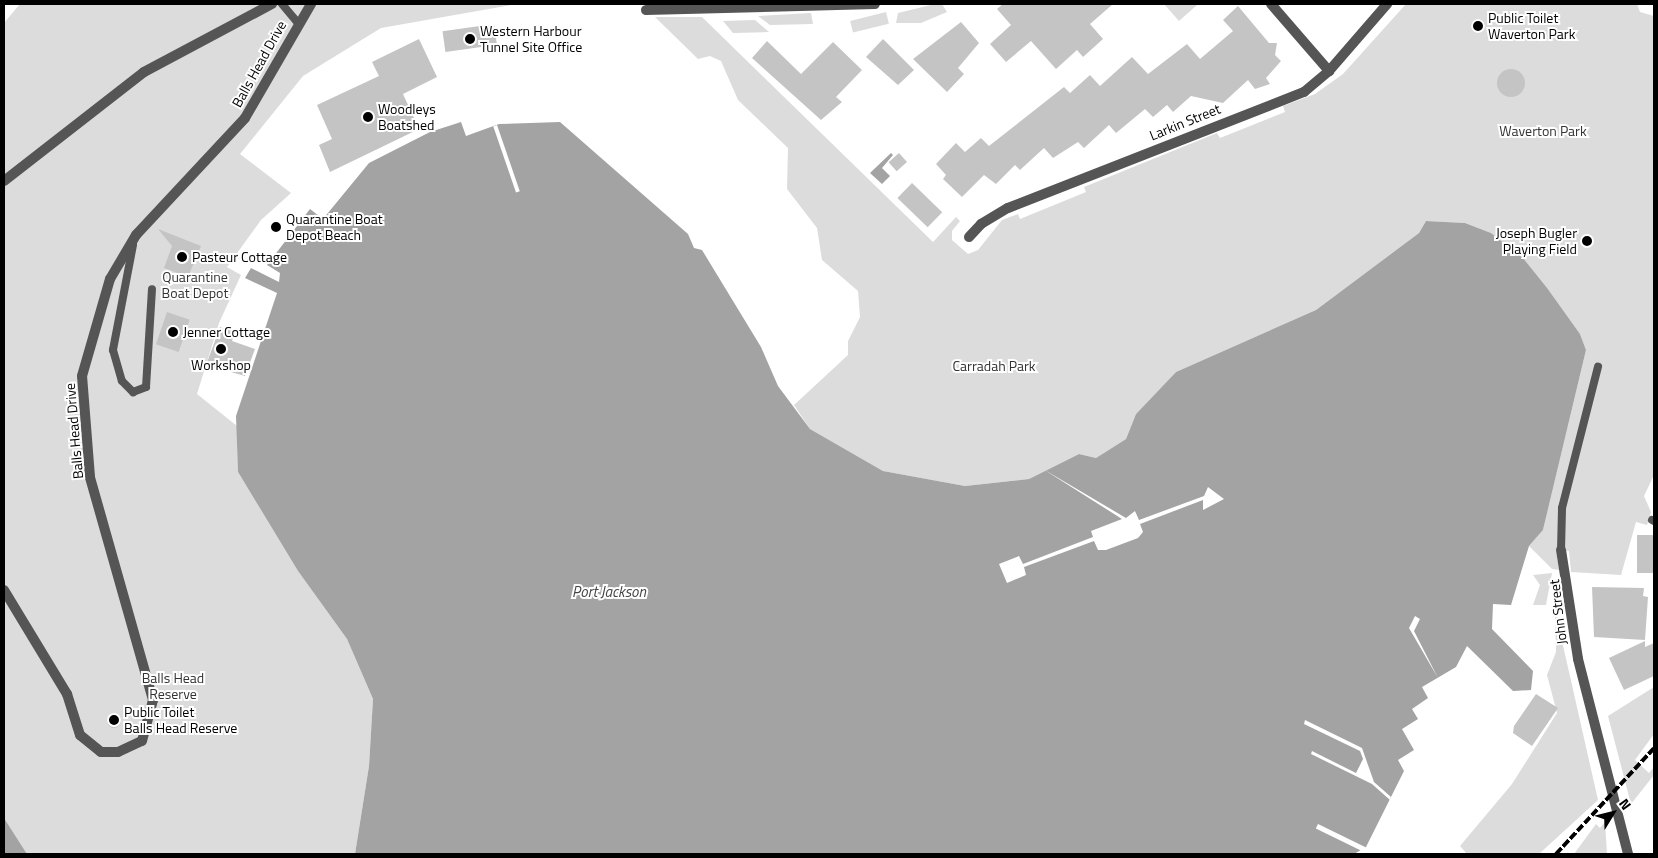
<!DOCTYPE html>
<style>
body{margin:0}
#map{position:relative;width:1658px;height:858px;overflow:hidden;background:#fff;font-family:"Titillium Web",sans-serif}
div>[style]{position:absolute}
.green>*{inset:0;background:#dcdcdc;transform-origin:0 0}
.water>*{inset:0;background:#a3a3a3}
.pier>*{inset:0;background:#fff;transform-origin:0 0}
.building>*{inset:0;background:#c4c4c4;transform-origin:0 0}
.round{border-radius:50%}
.lane>*{height:8px;margin:-4px;padding:0 4px;transform-origin:4px;border-radius:4px;background:#555}
.street>*{height:10px;margin:-5px;padding:0 5px;transform-origin:5px;border-radius:5px;background:#555}
.rail>*{height:4px;margin-top:-2px;transform-origin:0;background:repeating-linear-gradient(90deg,#000 0 8px,transparent 0 10.5px)}
.dots>*{width:14px;height:14px;translate:-50% -50%;box-sizing:border-box;border:2px solid #fff;border-radius:50%}
span{translate:-50% -50%;white-space:nowrap;text-align:center;line-height:1.15;-webkit-text-stroke:4px #fff;paint-order:stroke}
.poi-label{font-size:14px;color:#000}
.left{translate:0 -50%;text-align:left}
.right{translate:-100% -50%;text-align:right}
.street-label{font-size:14px;color:#000}
.park-label{font-size:14px;color:#333}
.water-label{font-size:15px;color:#444;font-style:italic}
.frame{position:absolute;inset:0;border:5px solid #000;pointer-events:none}
.north{position:absolute;left:1588px;top:788px;width:50px;height:50px;-webkit-text-stroke:4px #fff;paint-order:stroke;rotate:54deg;font-size:14px;font-weight:700;line-height:20px;text-align:center;color:#000}
.north::after{content:'';display:block;margin:auto;width:18px;height:22px;background:#000;clip-path:polygon(50% 0,100% 100%,50% 72%,0 100%)}
</style>
<div id="map">
<div class="green">
<i style="clip-path:polygon(20px 4px,517px 4px,381px 28px,303px 76px,240px 154px,291px 193px,261px 220px,227px 267px,241px 275px,219px 323px,197px 394px,237px 426px,238px 472px,298px 571px,347px 639px,373px 699px,369px 766px,355px 854px,27px 854px,4px 818px,4px 23px)"></i>
<i style="clip-path:polygon(935px 4px,942px 4px,947px 12px,921px 23px,896px 23px,898px 13px)"></i>
<i style="clip-path:polygon(1164px 4px,1196px 4px,1197px 5px,1179px 21px)"></i>
<i style="clip-path:polygon(1406px 4px,1637px 4px,1640px 12px,1654px 16px,1654px 475px,1644px 496px,1651px 512px,1647px 525px,1636px 522px,1621px 575px,1571px 572px,1569px 551px,1556px 550px,1559px 570px,1552px 569px,1529px 546px,1543px 530px,1586px 350px,1580px 334px,1523px 258px,1491px 233px,1465px 223px,1426px 221px,1419px 233px,1316px 310px,1176px 372px,1136px 414px,1126px 439px,1096px 458px,1079px 454px,1029px 479px,965px 486px,883px 471px,810px 429px,794px 405px,848px 355px,848px 341px,860px 317px,858px 291px,822px 260px,817px 228px,787px 189px,788px 148px,738px 100px,721px 61px,710px 56px,698px 59px,655px 17px,702px 17px,933px 242px,956px 217px,960px 221px,952px 231px,952px 240px,968px 254px,978px 250px,1002px 220px,1018px 214px,1020px 219px,1086px 192px,1084px 187px,1217px 133px,1220px 138px,1285px 112px,1283px 106px,1315px 94px,1343px 74px)"></i>
<i style="left:886px;top:12px;width:12px;height:37px;rotate:76deg"></i>
<i style="clip-path:polygon(811px 13px,813px 24px,770px 25px,758px 16px)"></i>
<i style="clip-path:polygon(755px 20px,769px 32px,733px 33px,723px 21px)"></i>
<i style="clip-path:polygon(1552px 573px,1546px 605px,1533px 605px,1540px 585px,1533px 575px)"></i>
<i style="clip-path:polygon(1555px 610px,1598px 800px,1539px 854px,1467px 854px,1460px 846px,1512px 784px,1557px 713px,1547px 675px,1556px 652px)"></i>
<i style="clip-path:polygon(1654px 687px,1654px 734px,1635px 760px,1649px 773px,1654px 767px,1654px 775px,1631px 804px,1608px 716px)"></i>
<i style="clip-path:polygon(1605px 822px,1607px 854px,1574px 854px,1596px 824px,1600px 828px)"></i>
</div>
<div class="water">
<i style="clip-path:polygon(461px 122px,466px 136px,499px 124px,560px 122px,688px 234px,694px 248px,702px 250px,761px 347px,778px 386px,810px 429px,883px 471px,965px 486px,1029px 479px,1079px 454px,1096px 458px,1126px 439px,1136px 414px,1176px 372px,1316px 310px,1419px 233px,1426px 221px,1465px 223px,1491px 233px,1523px 258px,1547px 288px,1580px 334px,1586px 350px,1543px 530px,1529px 546px,1511px 605px,1493px 604px,1492px 629px,1533px 671px,1531px 690px,1513px 691px,1467px 646px,1456px 667px,1422px 687px,1428px 698px,1412px 709px,1418px 719px,1402px 729px,1414px 750px,1398px 760px,1404px 771px,1366px 847px,1354px 854px,355px 854px,369px 766px,373px 699px,347px 639px,298px 571px,238px 472px,236px 416px,277px 293px,245px 278px,251px 268px,279px 282px,280px 273px,267px 265px,310px 209px,323px 219px,369px 163px,430px 132px)"></i>
<i style="clip-path:polygon(891px 153px,893px 155px,882px 168px,890px 176px,882px 184px,870px 173px)"></i>
<i style="clip-path:polygon(4px 818px,27px 854px,4px 854px)"></i>
</div>
<div class="pier">
<i style="left:497px;top:125px;width:70px;height:4px;rotate:71deg"></i>
<i style="clip-path:polygon(1043px 469px,1126px 518px,1135px 511px,1139px 520px,1204px 496px,1208px 487px,1224px 499px,1203px 510px,1203px 500px,1140px 524px,1143px 532px,1138px 538px,1106px 550px,1098px 550px,1094px 541px,1024px 567px,1026px 575px,1007px 583px,999px 564px,1019px 556px,1023px 564px,1093px 537px,1091px 531px,1122px 519px)"></i>
<i style="clip-path:polygon(1415px 616px,1420px 619px,1414px 631px,1438px 678px,1409px 628px)"></i>
<i style="clip-path:polygon(1305px 720px,1362px 748px,1374px 782px,1391px 797px,1390px 800px,1372px 784px,1311px 754px,1312px 751px,1356px 773px,1363px 759px,1360px 751px,1304px 724px)"></i>
<i style="left:1318px;top:824px;width:53px;height:5px;rotate:26deg"></i>
</div>
<div class="building">
<i style="clip-path:polygon(1003px 4px,1113px 4px,1090px 24px,1103px 39px,1083px 57px,1077px 50px,1056px 69px,1031px 41px,1006px 62px,990px 44px,1011px 25px,997px 9px)"></i>
<i style="clip-path:polygon(1238px 6px,1269px 43px,1277px 43px,1275px 55px,1281px 61px,1266px 78px,1270px 84px,1255px 89px,1248px 80px,1223px 103px,1191px 96px,1173px 112px,1167px 105px,1153px 117px,1145px 109px,1116px 133px,1109px 125px,1084px 148px,1078px 142px,1053px 158px,1044px 148px,1020px 170px,1015px 165px,996px 184px,984px 175px,962px 197px,943px 179px,946px 175px,936px 164px,956px 143px,965px 152px,981px 138px,989px 146px,1064px 87px,1070px 93px,1090px 75px,1100px 86px,1132px 57px,1148px 74px,1187px 44px,1200px 59px,1233px 31px,1223px 20px)"></i>
<i class="round" style="left:1471px;top:19px;width:14px;height:14px"></i>
<i style="clip-path:polygon(961px 22px,979px 43px,958px 68px,964px 74px,947px 92px,913px 59px)"></i>
<i style="left:494px;top:24px;width:21px;height:52px;rotate:82deg"></i>
<i style="clip-path:polygon(419px 39px,437px 77px,403px 94px,419px 129px,330px 172px,319px 145px,332px 139px,317px 105px,379px 76px,372px 62px)"></i>
<i style="clip-path:polygon(883px 39px,914px 70px,898px 85px,866px 57px)"></i>
<i style="clip-path:polygon(767px 41px,801px 74px,833px 42px,862px 70px,836px 97px,842px 102px,821px 120px,752px 58px)"></i>
<i class="round" style="left:1497px;top:69px;width:28px;height:28px"></i>
<i style="left:899px;top:153px;width:12px;height:14px;rotate:48deg"></i>
<i style="left:912px;top:183px;width:42px;height:21px;rotate:44deg"></i>
<i style="clip-path:polygon(158px 229px,201px 246px,188px 277px,164px 268px,172px 246px)"></i>
<i style="left:167px;top:312px;width:24px;height:34px;rotate:19deg"></i>
<i style="clip-path:polygon(220px 327px,235px 332px,232px 341px,255px 349px,245px 376px,206px 365px)"></i>
<i style="left:1637px;top:535px;width:17px;height:38px"></i>
<i style="clip-path:polygon(1592px 587px,1644px 588px,1643px 596px,1648px 597px,1645px 640px,1594px 637px)"></i>
<i style="clip-path:polygon(1645px 641px,1645px 647px,1654px 643px,1654px 676px,1624px 690px,1609px 658px)"></i>
<i style="clip-path:polygon(1536px 694px,1558px 708px,1532px 746px,1513px 733px,1514px 726px)"></i>
<i class="round" style="left:107px;top:714px;width:14px;height:14px"></i>
</div>
<div class="lane">
<i style="left:282px;top:4px;width:25px;rotate:50deg"></i>
<i style="left:133px;top:245px;width:107px;rotate:100.8deg"></i>
<i style="left:113px;top:350px;width:32px;rotate:74deg"></i>
<i style="left:122px;top:381px;width:16px;rotate:45deg"></i>
<i style="left:133px;top:392px;width:14px;rotate:-21deg"></i>
<i style="left:146px;top:387px;width:98px;rotate:-86.5deg"></i>
<i style="left:1652px;top:520px;width:2px;rotate:27deg"></i>
<i style="left:1561px;top:550px;width:42px;rotate:-88.6deg"></i>
<i style="left:1562px;top:508px;width:146px;rotate:-75.7deg"></i>
</div>
<div class="street">
<i style="left:1271px;top:4px;width:89px;rotate:49.1deg"></i>
<i style="left:646px;top:10px;width:229px;rotate:-1.5deg"></i>
<i style="left:4px;top:181px;width:177px;rotate:-37.9deg"></i>
<i style="left:144px;top:72px;width:145px;rotate:-28deg"></i>
<i style="left:969px;top:237px;width:18px;rotate:-47deg"></i>
<i style="left:981px;top:224px;width:31px;rotate:-31deg"></i>
<i style="left:1008px;top:208px;width:318px;rotate:-21.4deg"></i>
<i style="left:1304px;top:92px;width:33px;rotate:-40deg"></i>
<i style="left:1329px;top:71px;width:89px;rotate:-49.1deg"></i>
<i style="left:1561px;top:550px;width:110px;rotate:81.1deg"></i>
<i style="left:1578px;top:659px;width:201px;rotate:75.6deg"></i>
<i style="left:4px;top:590px;width:122px;rotate:58.8deg"></i>
<i style="left:67px;top:694px;width:43px;rotate:72.4deg"></i>
<i style="left:80px;top:735px;width:27px;rotate:39deg"></i>
<i style="left:101px;top:752px;width:17px"></i>
<i style="left:118px;top:752px;width:26px;rotate:-25deg"></i>
<i style="left:142px;top:741px;width:42px;rotate:-75deg"></i>
<i style="left:153px;top:700px;width:232px;rotate:-105.8deg"></i>
<i style="left:90px;top:477px;width:101px;rotate:-94.5deg"></i>
<i style="left:82px;top:376px;width:101px;rotate:-73.9deg"></i>
<i style="left:110px;top:279px;width:51px;rotate:-59.4deg"></i>
<i style="left:136px;top:235px;width:160px;rotate:-47deg"></i>
<i style="left:245px;top:118px;width:132px;rotate:-59.9deg"></i>
</div>
<div class="rail">
<i style="left:1556px;top:854px;width:144px;rotate:-47.2deg"></i>
</div>
<div class="dots">
<i style="left:1478px;top:26px;background:#000"></i>
<i style="left:470px;top:39px;background:#000"></i>
<i style="left:368px;top:117px;background:#000"></i>
<i style="left:276px;top:227px;background:#000"></i>
<i style="left:1587px;top:241px;background:#000"></i>
<i style="left:182px;top:257px;background:#000"></i>
<i style="left:173px;top:332px;background:#000"></i>
<i style="left:221px;top:349px;background:#000"></i>
<i style="left:114px;top:720px;background:#000"></i>
</div>
<div class="poi-label">
<span class="left" style="left:1488px;top:26px">Public Toilet<br>Waverton Park</span>
<span class="left" style="left:480px;top:39px">Western Harbour<br>Tunnel Site Office</span>
<span class="left" style="left:378px;top:117px">Woodleys<br>Boatshed</span>
<span class="left" style="left:286px;top:227px">Quarantine Boat<br>Depot Beach</span>
<span class="right" style="left:1577px;top:241px">Joseph Bugler<br>Playing Field</span>
<span class="left" style="left:192px;top:257px">Pasteur Cottage</span>
<span class="left" style="left:183px;top:332px">Jenner Cottage</span>
<span style="left:221px;top:365px">Workshop</span>
<span class="left" style="left:124px;top:720px">Public Toilet<br>Balls Head Reserve</span>
</div>
<div class="street-label">
<span style="left:259px;top:64px;rotate:-61deg">Balls Head Drive</span>
<span style="left:1185px;top:122px;rotate:-22deg">Larkin Street</span>
<span style="left:74px;top:431px;rotate:-95deg">Balls Head Drive</span>
<span style="left:1558px;top:612px;rotate:-97deg">John Street</span>
</div>
<div class="park-label">
<span style="left:1543px;top:131px">Waverton Park</span>
<span style="left:195px;top:285px">Quarantine<br>Boat Depot</span>
<span style="left:994px;top:366px">Carradah Park</span>
<span style="left:173px;top:686px">Balls Head<br>Reserve</span>
</div>
<div class="water-label">
<span style="left:609px;top:592px">Port Jackson</span>
</div>
<div class="frame"></div>
<div class="north">N</div>
</div>
